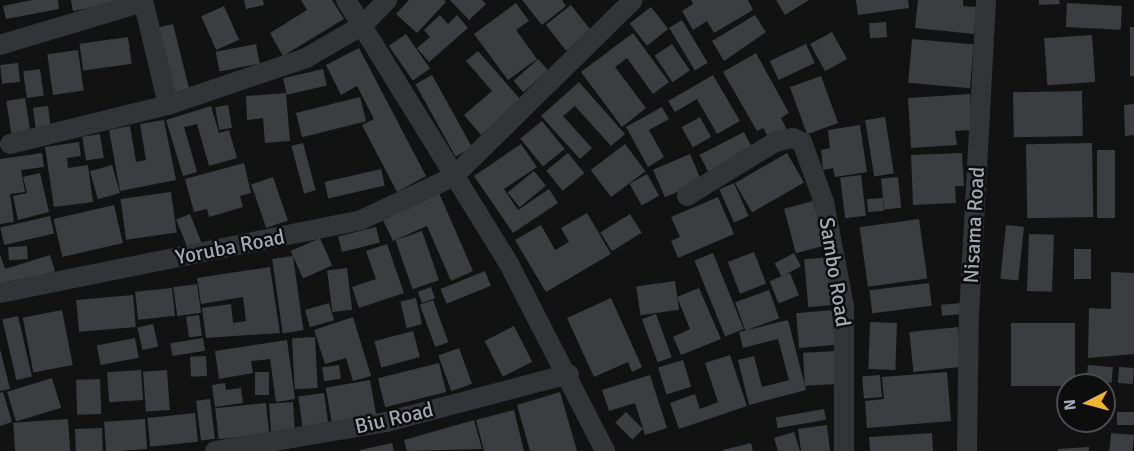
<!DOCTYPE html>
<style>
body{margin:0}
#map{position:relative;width:1134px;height:451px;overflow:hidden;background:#121213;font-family:Signika,sans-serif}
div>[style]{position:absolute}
.building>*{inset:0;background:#3c3d40;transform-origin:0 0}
.minor>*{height:20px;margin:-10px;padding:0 10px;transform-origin:10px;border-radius:10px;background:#333438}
span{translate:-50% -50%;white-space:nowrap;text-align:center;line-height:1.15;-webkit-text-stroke:5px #0d0d0e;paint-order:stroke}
.street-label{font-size:21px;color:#a3a8b4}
.north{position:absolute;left:1056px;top:373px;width:60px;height:60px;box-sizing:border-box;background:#0d0d0e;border:2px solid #494b50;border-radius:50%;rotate:264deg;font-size:16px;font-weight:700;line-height:24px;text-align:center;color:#a3a8b4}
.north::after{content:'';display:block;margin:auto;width:21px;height:27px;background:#f0b42e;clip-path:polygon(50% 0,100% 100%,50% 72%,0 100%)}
</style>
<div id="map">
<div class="building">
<i style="clip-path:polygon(32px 0,58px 0,59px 9px,6px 19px,3px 6px)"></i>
<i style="clip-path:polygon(71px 0,127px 0,127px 1px,73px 11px)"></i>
<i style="clip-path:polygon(244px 0,263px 0,264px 5px,246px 9px)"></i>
<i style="clip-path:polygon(301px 0,332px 0,344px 19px,283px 56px,270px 33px,307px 10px)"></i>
<i style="clip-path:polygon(409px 0,444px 0,446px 2px,417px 33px,396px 14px)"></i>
<i style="clip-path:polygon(450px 0,482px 0,486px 4px,469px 20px)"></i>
<i style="clip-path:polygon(522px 0,562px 0,566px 6px,542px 25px)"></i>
<i style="clip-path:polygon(691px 0,748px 0,753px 10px,714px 33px,707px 21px,693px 30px,682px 11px,693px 4px)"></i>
<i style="clip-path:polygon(776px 0,809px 0,785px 15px)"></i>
<i style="clip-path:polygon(856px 0,908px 0,909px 8px,858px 15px)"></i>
<i style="clip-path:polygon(918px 0,963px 0,963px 6px,977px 7px,974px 34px,915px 28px)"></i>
<i style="clip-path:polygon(1039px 0,1059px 0,1060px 4px,1039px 5px)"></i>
<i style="clip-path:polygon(516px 3px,529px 21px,516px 30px,537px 59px,508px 80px,474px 34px)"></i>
<i style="left:1067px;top:3px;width:55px;height:24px;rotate:3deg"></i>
<i style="left:571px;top:5px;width:33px;height:32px;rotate:52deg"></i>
<i style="left:224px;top:6px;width:37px;height:25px;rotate:66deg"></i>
<i style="left:651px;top:7px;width:28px;height:27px;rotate:52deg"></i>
<i style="clip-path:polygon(440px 15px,448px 24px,457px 15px,468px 28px,429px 62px,417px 48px,430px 37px,424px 30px)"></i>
<i style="clip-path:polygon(755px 15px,766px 32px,724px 61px,712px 41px)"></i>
<i style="left:682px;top:20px;width:50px;height:15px;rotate:59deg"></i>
<i style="left:886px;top:22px;width:15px;height:17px;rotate:86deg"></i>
<i style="left:173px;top:24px;width:67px;height:18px;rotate:76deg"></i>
<i style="left:1130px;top:27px;width:4px;height:49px"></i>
<i style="left:832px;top:32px;width:31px;height:25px;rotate:61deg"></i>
<i style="clip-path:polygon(633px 33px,669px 82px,653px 94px,627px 58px,615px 67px,646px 108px,622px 127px,581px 72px)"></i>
<i style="left:406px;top:34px;width:42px;height:21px;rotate:55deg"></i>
<i style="left:1092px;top:35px;width:47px;height:48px;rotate:86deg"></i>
<i style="left:128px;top:37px;width:27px;height:49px;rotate:82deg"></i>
<i style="left:912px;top:39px;width:62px;height:44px;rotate:5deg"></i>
<i style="left:256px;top:44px;width:20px;height:41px;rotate:79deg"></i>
<i style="left:672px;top:44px;width:32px;height:21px;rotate:56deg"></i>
<i style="left:806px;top:44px;width:21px;height:40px;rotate:65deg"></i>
<i style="clip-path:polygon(359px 48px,426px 176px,397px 192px,362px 125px,374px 119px,357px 86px,341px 95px,326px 65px)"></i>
<i style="left:78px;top:50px;width:41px;height:31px;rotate:82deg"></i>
<i style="clip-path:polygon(478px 51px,521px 100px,481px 135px,464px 115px,492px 91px,466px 61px)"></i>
<i style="clip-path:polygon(756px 53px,789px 113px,781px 118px,788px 132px,771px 142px,763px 128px,757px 131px,723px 72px)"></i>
<i style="left:538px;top:59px;width:15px;height:33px;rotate:48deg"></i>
<i style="left:18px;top:63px;width:19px;height:18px;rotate:84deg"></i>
<i style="left:40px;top:69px;width:27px;height:17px;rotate:82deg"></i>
<i style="left:323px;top:69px;width:17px;height:41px;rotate:77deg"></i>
<i style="left:432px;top:75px;width:83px;height:19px;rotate:61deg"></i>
<i style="clip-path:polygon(713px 75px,740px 121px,717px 134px,697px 99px,675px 112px,668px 101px)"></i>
<i style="left:821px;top:76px;width:50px;height:33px;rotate:70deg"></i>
<i style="clip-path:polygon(579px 82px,625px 134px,611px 146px,575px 106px,563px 116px,592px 148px,580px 159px,541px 116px)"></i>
<i style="left:1082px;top:91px;width:45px;height:69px;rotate:89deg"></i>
<i style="clip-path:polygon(286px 93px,290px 141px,265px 143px,263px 118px,247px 120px,246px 96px)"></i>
<i style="clip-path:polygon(970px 94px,972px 130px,955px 131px,957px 145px,911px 148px,908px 98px)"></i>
<i style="left:360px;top:97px;width:25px;height:66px;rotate:76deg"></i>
<i style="left:25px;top:98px;width:37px;height:19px;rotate:81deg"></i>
<i style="clip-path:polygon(1134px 104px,1134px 135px,1125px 136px,1124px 105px)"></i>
<i style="left:228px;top:105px;width:23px;height:13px;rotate:80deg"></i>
<i style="left:48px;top:106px;width:25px;height:15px;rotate:83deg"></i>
<i style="clip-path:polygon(211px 106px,219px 133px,229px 130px,237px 158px,209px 166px,197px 124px,184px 127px,197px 172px,183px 176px,166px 120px)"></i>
<i style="clip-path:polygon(662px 107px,669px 119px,649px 130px,664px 157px,648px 167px,626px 127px)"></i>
<i style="left:700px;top:117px;width:23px;height:21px;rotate:61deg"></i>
<i style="left:885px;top:117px;width:57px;height:20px;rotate:81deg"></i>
<i style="clip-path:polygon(164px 120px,176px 180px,120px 191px,109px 130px,130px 126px,136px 162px,146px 160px,140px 124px)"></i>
<i style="left:542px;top:121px;width:36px;height:28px;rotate:51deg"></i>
<i style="clip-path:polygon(860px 125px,867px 172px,835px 177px,833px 168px,823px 170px,821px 150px,830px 148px,828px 130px)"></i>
<i style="left:744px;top:132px;width:20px;height:50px;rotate:63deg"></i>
<i style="left:100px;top:134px;width:24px;height:18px;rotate:81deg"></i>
<i style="clip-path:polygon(79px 142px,81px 156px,67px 158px,68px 168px,88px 165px,93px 202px,54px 207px,45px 147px)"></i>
<i style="left:303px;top:143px;width:49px;height:12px;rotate:75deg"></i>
<i style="left:1092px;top:143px;width:74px;height:66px;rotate:89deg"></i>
<i style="clip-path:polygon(521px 144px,537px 167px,504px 189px,518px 210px,549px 189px,558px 203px,513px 233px,474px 176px)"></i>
<i style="left:625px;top:144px;width:34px;height:43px;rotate:53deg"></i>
<i style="left:1097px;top:150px;width:18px;height:68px"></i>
<i style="clip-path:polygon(42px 153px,44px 167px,21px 170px,25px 192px,10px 194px,14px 222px,0 224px,0 159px)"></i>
<i style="left:568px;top:153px;width:26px;height:28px;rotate:51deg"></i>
<i style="left:787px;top:153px;width:34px;height:60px;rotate:60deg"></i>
<i style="clip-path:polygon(962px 153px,964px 186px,955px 186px,956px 203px,913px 205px,911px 155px)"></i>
<i style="left:690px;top:154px;width:30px;height:40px;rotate:67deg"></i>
<i style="clip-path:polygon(244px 163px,251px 193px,240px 196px,243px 207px,209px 217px,207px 209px,194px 212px,185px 179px)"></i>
<i style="left:112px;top:165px;width:29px;height:23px;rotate:74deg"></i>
<i style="left:381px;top:169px;width:17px;height:58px;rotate:77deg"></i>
<i style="left:534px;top:171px;width:19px;height:34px;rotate:51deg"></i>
<i style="clip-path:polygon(40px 173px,49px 212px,18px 220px,13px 196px,27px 193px,23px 177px)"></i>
<i style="left:647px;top:174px;width:25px;height:20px;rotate:61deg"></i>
<i style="left:861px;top:175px;width:41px;height:21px;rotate:83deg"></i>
<i style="left:273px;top:177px;width:46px;height:23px;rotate:71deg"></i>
<i style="left:898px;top:177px;width:31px;height:17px;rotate:84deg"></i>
<i style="left:734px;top:183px;width:36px;height:16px;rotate:66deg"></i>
<i style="left:171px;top:192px;width:41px;height:51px;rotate:82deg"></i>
<i style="clip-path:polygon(439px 193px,473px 271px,451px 281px,427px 226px,393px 241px,382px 218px)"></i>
<i style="clip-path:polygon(718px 197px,734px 234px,678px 258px,671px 241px,680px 237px,671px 217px)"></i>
<i style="left:883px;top:198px;width:13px;height:16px;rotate:86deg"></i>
<i style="left:813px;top:201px;width:46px;height:30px;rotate:75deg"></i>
<i style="left:114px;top:205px;width:39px;height:62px;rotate:77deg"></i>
<i style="clip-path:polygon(587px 213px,611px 254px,546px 292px,515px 240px,541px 225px,555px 250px,569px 242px,561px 228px)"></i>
<i style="left:190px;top:214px;width:31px;height:15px;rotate:68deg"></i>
<i style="left:630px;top:214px;width:22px;height:35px;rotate:58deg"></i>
<i style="left:50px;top:216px;width:18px;height:51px;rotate:77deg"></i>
<i style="left:919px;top:219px;width:60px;height:60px;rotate:82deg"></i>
<i style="left:1006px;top:225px;width:18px;height:54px;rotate:6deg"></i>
<i style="left:376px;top:227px;width:16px;height:39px;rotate:76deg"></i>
<i style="left:422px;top:231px;width:52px;height:28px;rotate:71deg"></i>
<i style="left:1029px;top:234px;width:25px;height:57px;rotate:2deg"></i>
<i style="left:320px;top:238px;width:30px;height:32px;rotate:66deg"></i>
<i style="clip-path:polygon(387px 244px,404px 293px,359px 308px,352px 287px,376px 279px,366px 251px)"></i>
<i style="left:27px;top:246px;width:13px;height:19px;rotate:86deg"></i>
<i style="left:1074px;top:249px;width:17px;height:30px"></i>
<i style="left:754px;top:252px;width:34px;height:28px;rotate:69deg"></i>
<i style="left:713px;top:253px;width:82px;height:20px;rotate:68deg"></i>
<i style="left:794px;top:253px;width:15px;height:22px;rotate:62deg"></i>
<i style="clip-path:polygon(0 254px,5px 269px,50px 255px,55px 271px,0 287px)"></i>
<i style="left:293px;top:256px;width:75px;height:21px;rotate:82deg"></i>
<i style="left:831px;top:257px;width:48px;height:27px;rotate:85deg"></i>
<i style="clip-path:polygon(270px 267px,280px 333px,206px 338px,202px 308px,231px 304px,233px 323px,246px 321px,243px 297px,201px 304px,197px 278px)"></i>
<i style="left:347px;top:268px;width:42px;height:20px;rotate:83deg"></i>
<i style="left:485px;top:271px;width:16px;height:48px;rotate:68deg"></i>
<i style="clip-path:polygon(1111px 272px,1134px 273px,1134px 354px,1088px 358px,1089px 308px,1111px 309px)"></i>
<i style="left:790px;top:273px;width:24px;height:22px;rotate:68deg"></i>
<i style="left:675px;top:281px;width:29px;height:39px;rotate:82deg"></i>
<i style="left:929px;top:283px;width:23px;height:60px;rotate:83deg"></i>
<i style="left:197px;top:284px;width:29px;height:24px;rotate:82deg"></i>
<i style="left:431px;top:287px;width:12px;height:14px;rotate:70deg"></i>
<i style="left:172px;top:288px;width:28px;height:37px;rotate:84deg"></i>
<i style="clip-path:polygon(699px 288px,721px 339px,681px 355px,673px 337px,690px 329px,677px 297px)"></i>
<i style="left:769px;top:290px;width:30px;height:36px;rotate:70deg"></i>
<i style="left:133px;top:295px;width:32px;height:57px;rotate:85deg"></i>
<i style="left:416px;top:298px;width:27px;height:16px;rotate:77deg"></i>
<i style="clip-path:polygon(611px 298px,642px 367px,632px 372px,628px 362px,594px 377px,567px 318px)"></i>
<i style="left:433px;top:300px;width:45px;height:14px;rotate:70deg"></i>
<i style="left:329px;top:303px;width:18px;height:25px;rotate:74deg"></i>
<i style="left:962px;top:303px;width:11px;height:21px;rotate:85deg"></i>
<i style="left:62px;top:310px;width:56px;height:40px;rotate:79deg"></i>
<i style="left:832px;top:310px;width:35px;height:36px;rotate:85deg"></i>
<i style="left:656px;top:314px;width:46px;height:15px;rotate:70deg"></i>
<i style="left:199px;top:315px;width:21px;height:13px;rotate:82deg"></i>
<i style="left:18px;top:316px;width:62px;height:16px;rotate:77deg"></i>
<i style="clip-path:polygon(353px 317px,371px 376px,353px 381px,346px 358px,325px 364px,314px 330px)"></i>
<i style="clip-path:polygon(788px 320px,806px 390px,749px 405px,738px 360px,754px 356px,762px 387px,789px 380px,778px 339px,743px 348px,739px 332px)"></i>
<i style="left:870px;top:322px;width:27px;height:47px;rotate:2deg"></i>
<i style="left:1011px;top:323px;width:64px;height:63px"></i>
<i style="left:153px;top:324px;width:23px;height:16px;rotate:77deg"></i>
<i style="left:514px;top:326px;width:40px;height:33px;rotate:63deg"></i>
<i style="left:958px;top:327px;width:40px;height:49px;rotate:84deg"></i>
<i style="left:413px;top:331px;width:27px;height:40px;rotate:75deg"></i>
<i style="left:315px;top:337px;width:51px;height:23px;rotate:87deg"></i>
<i style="left:135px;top:338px;width:20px;height:39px;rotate:79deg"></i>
<i style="left:203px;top:338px;width:13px;height:33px;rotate:81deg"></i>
<i style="clip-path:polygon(287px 340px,295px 399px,276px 402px,270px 359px,251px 361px,253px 373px,219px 379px,215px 351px)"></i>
<i style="left:459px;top:348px;width:38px;height:22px;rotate:70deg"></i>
<i style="clip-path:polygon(0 349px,10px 389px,0 391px)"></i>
<i style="left:837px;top:351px;width:33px;height:34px;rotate:87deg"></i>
<i style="clip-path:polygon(730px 355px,747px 406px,679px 429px,670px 403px,695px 394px,700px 409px,718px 402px,705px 363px)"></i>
<i style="left:206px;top:356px;width:20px;height:16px;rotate:87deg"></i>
<i style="left:683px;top:360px;width:28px;height:26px;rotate:73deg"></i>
<i style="left:439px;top:363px;width:30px;height:63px;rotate:76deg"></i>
<i style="left:339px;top:365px;width:14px;height:17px;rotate:82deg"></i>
<i style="left:1088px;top:365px;width:25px;height:16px;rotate:5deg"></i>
<i style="left:1119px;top:367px;width:15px;height:16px;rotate:4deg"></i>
<i style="left:141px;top:370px;width:30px;height:34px;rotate:86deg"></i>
<i style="left:167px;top:370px;width:40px;height:24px;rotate:86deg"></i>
<i style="left:255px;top:372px;width:14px;height:23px"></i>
<i style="clip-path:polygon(947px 372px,951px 421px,867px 428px,865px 401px,884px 399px,882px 377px)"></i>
<i style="clip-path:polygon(650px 375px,667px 428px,645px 435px,635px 403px,609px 411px,602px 390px)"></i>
<i style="left:880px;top:375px;width:22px;height:18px;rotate:85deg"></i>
<i style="left:52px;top:378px;width:31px;height:47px;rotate:73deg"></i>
<i style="left:100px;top:379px;width:35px;height:24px;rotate:88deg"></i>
<i style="left:370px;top:380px;width:35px;height:45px;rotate:80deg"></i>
<i style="clip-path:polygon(225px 383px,226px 390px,241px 388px,243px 403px,215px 407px,212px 385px)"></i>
<i style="clip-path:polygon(3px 392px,12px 422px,0 426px,0 393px)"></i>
<i style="clip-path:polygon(560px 392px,577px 451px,530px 451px,517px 405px)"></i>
<i style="left:324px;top:393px;width:36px;height:26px;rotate:82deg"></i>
<i style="left:210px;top:399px;width:40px;height:14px;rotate:83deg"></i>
<i style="left:293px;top:402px;width:29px;height:24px;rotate:86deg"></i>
<i style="left:266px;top:403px;width:31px;height:51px;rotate:84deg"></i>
<i style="left:824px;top:409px;width:11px;height:49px;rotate:80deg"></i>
<i style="clip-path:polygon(514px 410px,524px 451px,484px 451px,476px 420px)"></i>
<i style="left:626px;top:412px;width:24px;height:15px;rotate:45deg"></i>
<i style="left:1134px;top:412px;width:13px;height:17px;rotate:90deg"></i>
<i style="left:195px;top:413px;width:29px;height:48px;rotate:84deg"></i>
<i style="left:68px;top:419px;width:32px;height:55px;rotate:86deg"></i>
<i style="left:145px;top:419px;width:30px;height:41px;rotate:86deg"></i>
<i style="clip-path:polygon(474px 420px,482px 449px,407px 451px,404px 440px)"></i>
<i style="clip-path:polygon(827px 425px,830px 451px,801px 451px,798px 429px)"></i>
<i style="left:102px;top:428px;width:23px;height:27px;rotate:88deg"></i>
<i style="clip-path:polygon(794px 432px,800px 451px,778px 451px,774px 438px)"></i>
<i style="clip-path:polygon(932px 433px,933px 451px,870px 451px,869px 437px)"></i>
<i style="left:1111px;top:433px;width:23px;height:18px;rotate:5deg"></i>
<i style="clip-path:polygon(392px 443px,394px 451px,360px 451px,360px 450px)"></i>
<i style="clip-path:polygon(751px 443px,753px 451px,723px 451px,723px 450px)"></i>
<i style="clip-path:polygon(1089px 447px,1089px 451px,1058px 451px,1058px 449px)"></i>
</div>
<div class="minor">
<i style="left:143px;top:0;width:108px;rotate:76.6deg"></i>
<i style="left:346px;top:0;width:310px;rotate:58.3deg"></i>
<i style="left:509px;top:264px;width:210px;rotate:62.8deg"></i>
<i style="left:0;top:45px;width:149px;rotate:-16.7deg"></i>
<i style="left:10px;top:144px;width:163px;rotate:-13.9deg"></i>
<i style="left:168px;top:105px;width:146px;rotate:-18.8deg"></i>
<i style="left:306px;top:58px;width:66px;rotate:-30.1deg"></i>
<i style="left:363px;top:25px;width:35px;rotate:-46deg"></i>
<i style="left:687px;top:196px;width:103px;rotate:-31.5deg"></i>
<i style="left:775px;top:142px;width:18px;rotate:-13deg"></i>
<i style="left:793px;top:138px;width:10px;rotate:24deg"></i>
<i style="left:802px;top:142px;width:64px;rotate:69.9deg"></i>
<i style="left:824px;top:202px;width:106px;rotate:79.1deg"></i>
<i style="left:844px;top:306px;width:145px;rotate:90deg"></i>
<i style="left:0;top:293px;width:368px;rotate:-11.4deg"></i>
<i style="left:361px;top:220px;width:102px;rotate:-25.1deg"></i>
<i style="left:453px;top:177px;width:252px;rotate:-44.5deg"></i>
<i style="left:215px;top:451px;width:173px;rotate:-9.6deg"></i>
<i style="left:386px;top:422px;width:189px;rotate:-14.7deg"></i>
<i style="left:967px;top:451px;width:136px;rotate:-89.2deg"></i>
<i style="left:969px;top:315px;width:315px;rotate:-86.9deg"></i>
</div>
<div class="street-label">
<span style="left:974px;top:225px;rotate:-87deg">Nisama Road</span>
<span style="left:230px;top:247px;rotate:-11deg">Yoruba Road</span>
<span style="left:835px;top:272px;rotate:81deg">Sambo Road</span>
<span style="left:394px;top:418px;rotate:-13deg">Biu Road</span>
</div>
<div class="north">N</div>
</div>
